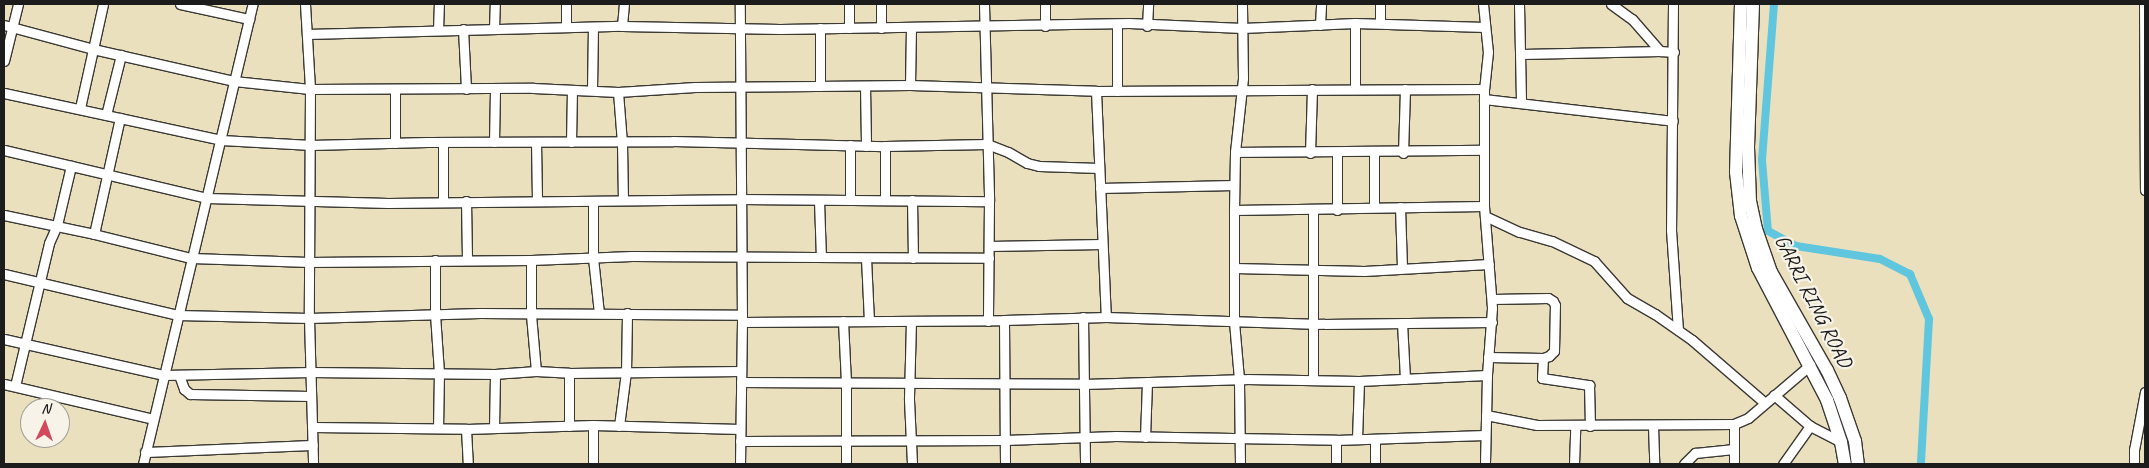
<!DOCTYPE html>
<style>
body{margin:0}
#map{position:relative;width:2149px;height:468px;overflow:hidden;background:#ebe0be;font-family:Caveat,sans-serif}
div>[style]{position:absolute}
.canal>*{height:8px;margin:-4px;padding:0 4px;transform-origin:4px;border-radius:4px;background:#60c6dd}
.roads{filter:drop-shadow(1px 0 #3b3934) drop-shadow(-1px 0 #3b3934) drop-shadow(0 1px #3b3934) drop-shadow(0 -1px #3b3934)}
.minor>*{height:9px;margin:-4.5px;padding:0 4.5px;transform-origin:4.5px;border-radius:4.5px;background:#fff}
.highway>*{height:12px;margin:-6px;padding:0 6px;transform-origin:6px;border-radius:6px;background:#fff}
span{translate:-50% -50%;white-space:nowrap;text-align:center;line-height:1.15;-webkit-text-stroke:4.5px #f7f3e8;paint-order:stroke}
.street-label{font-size:21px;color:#1c1c1c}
.frame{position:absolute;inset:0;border:5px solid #1c1c1c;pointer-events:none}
.north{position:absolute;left:20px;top:398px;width:50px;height:50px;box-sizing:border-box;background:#f7f3e8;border:1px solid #9f9d96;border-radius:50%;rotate:3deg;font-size:14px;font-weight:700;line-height:20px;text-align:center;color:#1c1c1c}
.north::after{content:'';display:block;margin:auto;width:18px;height:22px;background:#d1495b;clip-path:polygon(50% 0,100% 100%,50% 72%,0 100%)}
</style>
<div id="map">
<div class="canal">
<i style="left:1774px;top:4px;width:156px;rotate:94.4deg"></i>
<i style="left:1762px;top:160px;width:71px;rotate:85.2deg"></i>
<i style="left:1768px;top:231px;width:32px;rotate:28deg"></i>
<i style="left:1796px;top:246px;width:85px;rotate:8.8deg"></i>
<i style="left:1880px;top:259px;width:34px;rotate:27deg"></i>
<i style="left:1910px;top:274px;width:49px;rotate:67.1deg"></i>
<i style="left:1929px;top:319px;width:145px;rotate:93.2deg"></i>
</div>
<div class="roads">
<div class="minor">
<i style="left:180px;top:4px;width:71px;rotate:12.3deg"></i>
<i style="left:305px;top:4px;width:85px;rotate:86.6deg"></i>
<i style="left:310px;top:89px;width:229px;rotate:90.3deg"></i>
<i style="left:309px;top:318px;width:146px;rotate:88.4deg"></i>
<i style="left:566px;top:4px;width:23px;rotate:90deg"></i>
<i style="left:881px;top:4px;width:24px;rotate:90deg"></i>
<i style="left:984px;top:4px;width:197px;rotate:88.5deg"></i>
<i style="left:989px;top:201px;width:120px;rotate:90.5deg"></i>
<i style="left:1483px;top:4px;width:48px;rotate:84.1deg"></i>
<i style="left:1488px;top:52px;width:37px;rotate:96deg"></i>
<i style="left:1484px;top:89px;width:117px;rotate:90deg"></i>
<i style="left:1484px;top:206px;width:102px;rotate:85.5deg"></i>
<i style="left:1492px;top:308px;width:67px;rotate:94.3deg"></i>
<i style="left:1487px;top:375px;width:89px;rotate:91.3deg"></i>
<i style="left:1519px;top:4px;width:99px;rotate:88.8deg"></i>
<i style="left:1611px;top:4px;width:26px;rotate:36deg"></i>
<i style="left:1632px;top:19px;width:43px;rotate:48.8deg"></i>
<i style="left:1660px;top:51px;width:14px;rotate:4deg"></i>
<i style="left:1673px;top:4px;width:226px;rotate:90.5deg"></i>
<i style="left:1671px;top:230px;width:100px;rotate:86deg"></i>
<i style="left:2144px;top:4px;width:186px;rotate:89.7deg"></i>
<i style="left:1380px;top:23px;width:19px;rotate:-90deg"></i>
<i style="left:1117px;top:24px;width:67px;rotate:90deg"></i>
<i style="left:4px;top:25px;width:92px;rotate:15.1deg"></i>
<i style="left:93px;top:49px;width:145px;rotate:12.8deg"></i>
<i style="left:234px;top:81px;width:76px;rotate:6deg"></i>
<i style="left:310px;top:89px;width:223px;rotate:-0.3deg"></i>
<i style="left:533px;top:88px;width:85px;rotate:2.7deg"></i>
<i style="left:618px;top:92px;width:77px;rotate:-3.7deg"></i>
<i style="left:695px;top:87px;width:215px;rotate:-0.5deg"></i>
<i style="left:910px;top:85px;width:186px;rotate:1.8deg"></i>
<i style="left:1096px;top:91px;width:388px;rotate:-0.3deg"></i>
<i style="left:1320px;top:25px;width:21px;rotate:-87deg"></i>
<i style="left:622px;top:26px;width:22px;rotate:-85deg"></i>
<i style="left:1045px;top:26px;width:22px;rotate:-90deg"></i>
<i style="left:1147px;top:26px;width:22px;rotate:-87deg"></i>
<i style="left:494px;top:28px;width:24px;rotate:-88deg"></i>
<i style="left:820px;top:28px;width:58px;rotate:90deg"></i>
<i style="left:849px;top:28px;width:24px;rotate:-90deg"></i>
<i style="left:463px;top:29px;width:60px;rotate:87.1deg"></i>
<i style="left:438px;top:30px;width:26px;rotate:-88deg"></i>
<i style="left:307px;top:34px;width:315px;rotate:-1.5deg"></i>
<i style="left:622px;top:26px;width:158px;rotate:1.1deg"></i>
<i style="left:780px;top:29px;width:349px;rotate:-1deg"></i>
<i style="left:1129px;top:23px;width:113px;rotate:2.5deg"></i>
<i style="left:1242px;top:28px;width:113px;rotate:-2.5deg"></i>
<i style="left:1355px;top:23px;width:130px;rotate:1.8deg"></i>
<i style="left:1522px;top:54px;width:138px;rotate:-1.2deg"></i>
<i style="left:4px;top:61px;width:59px;rotate:-76.2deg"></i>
<i style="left:910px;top:85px;width:58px;rotate:-89deg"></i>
<i style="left:865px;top:86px;width:60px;rotate:89deg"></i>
<i style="left:1355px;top:89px;width:66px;rotate:-90deg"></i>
<i style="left:592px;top:90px;width:62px;rotate:-89.1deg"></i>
<i style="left:1096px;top:91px;width:226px;rotate:87.5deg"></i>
<i style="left:618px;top:92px;width:51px;rotate:85.5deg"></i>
<i style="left:622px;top:143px;width:57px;rotate:89deg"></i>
<i style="left:4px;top:93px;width:222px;rotate:12.2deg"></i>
<i style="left:221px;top:140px;width:90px;rotate:3.2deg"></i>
<i style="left:311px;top:145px;width:116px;rotate:-1.5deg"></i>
<i style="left:427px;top:142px;width:246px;rotate:-0.2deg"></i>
<i style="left:673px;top:141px;width:212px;rotate:1.4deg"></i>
<i style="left:885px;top:146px;width:102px;rotate:-1.1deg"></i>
<i style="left:987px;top:144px;width:22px;rotate:21deg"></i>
<i style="left:1008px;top:152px;width:22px;rotate:30deg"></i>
<i style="left:1027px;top:163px;width:12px;rotate:14deg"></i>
<i style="left:1039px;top:166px;width:60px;rotate:1.9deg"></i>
<i style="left:1484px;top:99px;width:190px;rotate:6.6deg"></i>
<i style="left:80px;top:108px;width:107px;rotate:-77.5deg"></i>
<i style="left:106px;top:115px;width:62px;rotate:-76deg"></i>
<i style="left:494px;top:142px;width:53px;rotate:-88.9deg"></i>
<i style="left:536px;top:142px;width:59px;rotate:89deg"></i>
<i style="left:571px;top:142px;width:51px;rotate:-88.9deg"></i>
<i style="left:395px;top:143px;width:54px;rotate:-90deg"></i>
<i style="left:443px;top:143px;width:58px;rotate:90deg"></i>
<i style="left:850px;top:145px;width:55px;rotate:90deg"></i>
<i style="left:4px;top:150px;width:209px;rotate:13.3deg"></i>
<i style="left:207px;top:198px;width:181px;rotate:1.6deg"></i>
<i style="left:388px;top:203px;width:353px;rotate:-0.6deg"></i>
<i style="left:741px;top:199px;width:248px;rotate:0.5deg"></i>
<i style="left:1235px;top:152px;width:249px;rotate:-0.5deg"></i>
<i style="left:1374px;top:152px;width:55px;rotate:90deg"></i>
<i style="left:1310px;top:153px;width:64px;rotate:-88.2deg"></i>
<i style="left:1403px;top:153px;width:64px;rotate:-88.2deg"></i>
<i style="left:1100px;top:188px;width:134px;rotate:-1.3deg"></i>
<i style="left:885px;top:200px;width:54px;rotate:-90deg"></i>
<i style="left:912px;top:200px;width:58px;rotate:89deg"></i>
<i style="left:466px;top:201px;width:59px;rotate:89deg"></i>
<i style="left:593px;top:201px;width:57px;rotate:90deg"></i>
<i style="left:593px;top:258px;width:55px;rotate:83.8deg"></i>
<i style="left:819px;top:201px;width:56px;rotate:88deg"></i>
<i style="left:1400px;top:207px;width:61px;rotate:88.1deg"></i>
<i style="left:1234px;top:210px;width:250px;rotate:-0.9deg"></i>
<i style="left:1337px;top:210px;width:57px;rotate:-90deg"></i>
<i style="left:1313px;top:211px;width:169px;rotate:90deg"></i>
<i style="left:4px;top:215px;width:92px;rotate:11.9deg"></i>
<i style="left:94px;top:234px;width:100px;rotate:13.9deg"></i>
<i style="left:191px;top:258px;width:118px;rotate:1.9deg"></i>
<i style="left:309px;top:262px;width:222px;rotate:-0.5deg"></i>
<i style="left:531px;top:260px;width:101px;rotate:-2.3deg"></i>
<i style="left:632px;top:256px;width:357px;rotate:0.3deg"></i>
<i style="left:1485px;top:216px;width:38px;rotate:25deg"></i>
<i style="left:1520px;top:232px;width:33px;rotate:16deg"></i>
<i style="left:1552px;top:241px;width:47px;rotate:25.5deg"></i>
<i style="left:1594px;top:261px;width:50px;rotate:48.3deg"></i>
<i style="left:1627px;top:298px;width:32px;rotate:30deg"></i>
<i style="left:1655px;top:314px;width:45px;rotate:35.1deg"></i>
<i style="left:1692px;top:340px;width:96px;rotate:40.8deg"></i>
<i style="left:94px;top:234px;width:119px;rotate:-77.4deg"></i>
<i style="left:989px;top:246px;width:113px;rotate:-1deg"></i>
<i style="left:866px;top:258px;width:63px;rotate:87.3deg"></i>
<i style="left:435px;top:260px;width:54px;rotate:90deg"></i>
<i style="left:435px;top:314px;width:58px;rotate:86.1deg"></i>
<i style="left:439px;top:372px;width:56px;rotate:91deg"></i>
<i style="left:531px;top:260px;width:55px;rotate:90deg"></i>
<i style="left:531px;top:315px;width:56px;rotate:84.9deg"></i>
<i style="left:1234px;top:268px;width:130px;rotate:1.3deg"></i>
<i style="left:1364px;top:271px;width:125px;rotate:-3.2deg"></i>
<i style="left:4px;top:274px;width:178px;rotate:13.3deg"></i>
<i style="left:177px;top:315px;width:132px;rotate:1.3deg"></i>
<i style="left:309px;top:318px;width:171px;rotate:-1.7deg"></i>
<i style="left:480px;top:313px;width:262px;rotate:0.4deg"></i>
<i style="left:1083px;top:317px;width:147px;rotate:89.2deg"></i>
<i style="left:1004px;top:320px;width:144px;rotate:89.6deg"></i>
<i style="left:843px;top:321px;width:62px;rotate:87.2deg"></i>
<i style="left:846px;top:383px;width:81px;rotate:90deg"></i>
<i style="left:911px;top:321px;width:79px;rotate:91.5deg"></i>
<i style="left:909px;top:400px;width:64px;rotate:87.3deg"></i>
<i style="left:742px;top:322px;width:262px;rotate:-0.4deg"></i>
<i style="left:1004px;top:320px;width:102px;rotate:-1.7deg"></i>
<i style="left:1106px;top:317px;width:206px;rotate:1.9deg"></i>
<i style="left:1312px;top:324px;width:180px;rotate:-0.6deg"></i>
<i style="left:1402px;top:323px;width:56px;rotate:86.9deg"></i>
<i style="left:4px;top:339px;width:164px;rotate:12.7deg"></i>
<i style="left:164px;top:375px;width:147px;rotate:-1.2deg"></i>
<i style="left:311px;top:372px;width:184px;rotate:0.6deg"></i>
<i style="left:495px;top:374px;width:41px;rotate:-4.2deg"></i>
<i style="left:536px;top:371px;width:33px;rotate:3deg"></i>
<i style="left:569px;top:373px;width:172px;rotate:-0.7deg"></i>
<i style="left:1488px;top:357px;width:55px;rotate:1deg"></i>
<i style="left:1543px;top:358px;width:6px;rotate:-18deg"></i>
<i style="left:1549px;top:356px;width:7px;rotate:-45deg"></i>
<i style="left:1554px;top:351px;width:46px;rotate:-88.8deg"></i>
<i style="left:1555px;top:305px;width:4px;rotate:-117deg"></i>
<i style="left:1553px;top:301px;width:6px;rotate:-149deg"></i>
<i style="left:1548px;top:298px;width:56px;rotate:179deg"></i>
<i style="left:1543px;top:358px;width:20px;rotate:93deg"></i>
<i style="left:1542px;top:378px;width:48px;rotate:8.5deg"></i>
<i style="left:1589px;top:385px;width:41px;rotate:88.6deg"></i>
<i style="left:569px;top:373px;width:53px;rotate:90deg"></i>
<i style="left:179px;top:375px;width:15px;rotate:70deg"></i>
<i style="left:184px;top:389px;width:8px;rotate:40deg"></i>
<i style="left:190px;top:394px;width:121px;rotate:0.9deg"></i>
<i style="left:741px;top:382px;width:343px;rotate:0.3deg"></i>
<i style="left:1084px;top:384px;width:155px;rotate:-1.8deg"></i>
<i style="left:1239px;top:379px;width:120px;rotate:1deg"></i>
<i style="left:1359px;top:381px;width:128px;rotate:-2.7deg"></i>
<i style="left:4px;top:384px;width:153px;rotate:13.2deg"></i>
<i style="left:15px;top:386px;width:147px;rotate:-76.6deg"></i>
<i style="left:49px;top:243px;width:20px;rotate:-66deg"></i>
<i style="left:57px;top:225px;width:61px;rotate:-76.7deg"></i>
<i style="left:1774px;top:395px;width:48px;rotate:40.7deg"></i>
<i style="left:1810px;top:426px;width:35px;rotate:27deg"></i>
<i style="left:1486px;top:415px;width:52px;rotate:11.1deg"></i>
<i style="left:1537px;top:425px;width:197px;rotate:-0.3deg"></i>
<i style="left:1734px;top:424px;width:15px;rotate:-23deg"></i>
<i style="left:1748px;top:418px;width:82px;rotate:-40.5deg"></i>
<i style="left:1734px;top:424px;width:40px;rotate:90deg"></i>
<i style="left:593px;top:425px;width:39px;rotate:90deg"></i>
<i style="left:619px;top:426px;width:54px;rotate:-82.6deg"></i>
<i style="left:626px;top:372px;width:59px;rotate:-89deg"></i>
<i style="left:1653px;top:426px;width:38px;rotate:88deg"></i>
<i style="left:313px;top:427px;width:153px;rotate:0.7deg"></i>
<i style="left:466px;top:429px;width:127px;rotate:-1.8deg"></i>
<i style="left:593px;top:425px;width:147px;rotate:1.6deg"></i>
<i style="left:494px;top:428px;width:54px;rotate:-88.9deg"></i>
<i style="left:466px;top:429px;width:35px;rotate:87deg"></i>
<i style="left:1145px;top:437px;width:55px;rotate:-87.9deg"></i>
<i style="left:1357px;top:439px;width:58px;rotate:-88deg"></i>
<i style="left:740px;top:441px;width:265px;rotate:-0.2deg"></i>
<i style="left:1005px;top:440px;width:111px;rotate:-2.1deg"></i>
<i style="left:1116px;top:436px;width:220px;rotate:1deg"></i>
<i style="left:1336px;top:440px;width:149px;rotate:-1.9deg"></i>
<i style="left:145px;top:452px;width:168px;rotate:-2.4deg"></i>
<i style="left:143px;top:464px;width:473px;rotate:-76.6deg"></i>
<i style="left:740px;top:464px;width:142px;rotate:-89.2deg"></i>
<i style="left:742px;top:322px;width:318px;rotate:-90.4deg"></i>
<i style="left:1240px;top:464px;width:85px;rotate:-90.7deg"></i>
<i style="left:1239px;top:379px;width:57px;rotate:-95deg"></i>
<i style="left:1234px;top:322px;width:112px;rotate:-90deg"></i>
<i style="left:1234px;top:210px;width:58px;rotate:-89deg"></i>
<i style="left:1235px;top:152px;width:74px;rotate:-83.8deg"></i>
<i style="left:1243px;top:78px;width:74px;rotate:-90.8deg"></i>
<i style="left:1336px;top:464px;width:24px;rotate:-90deg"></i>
<i style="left:1375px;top:464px;width:25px;rotate:-90deg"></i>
<i style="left:1574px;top:464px;width:38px;rotate:-88deg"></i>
<i style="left:1684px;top:464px;width:16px;rotate:-45deg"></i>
<i style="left:1695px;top:453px;width:39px;rotate:-6deg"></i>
<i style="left:1783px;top:464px;width:47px;rotate:-54.6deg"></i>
<i style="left:2134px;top:464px;width:14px;rotate:-90deg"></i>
<i style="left:2134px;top:450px;width:59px;rotate:-79.3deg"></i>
</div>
<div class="highway">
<i style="left:1741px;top:4px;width:168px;rotate:91.7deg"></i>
<i style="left:1736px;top:172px;width:44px;rotate:83.5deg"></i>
<i style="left:1741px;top:216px;width:55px;rotate:71.9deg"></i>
<i style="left:1758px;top:268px;width:149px;rotate:62.4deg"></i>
<i style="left:1827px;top:400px;width:44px;rotate:71.6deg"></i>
<i style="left:1841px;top:442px;width:22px;rotate:80deg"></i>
<i style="left:1753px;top:4px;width:143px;rotate:92deg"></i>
<i style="left:1748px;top:147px;width:54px;rotate:87.9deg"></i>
<i style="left:1750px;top:201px;width:29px;rotate:78deg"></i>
<i style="left:1756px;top:229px;width:46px;rotate:70.8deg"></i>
<i style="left:1771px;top:272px;width:113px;rotate:60.3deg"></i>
<i style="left:1827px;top:370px;width:31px;rotate:65deg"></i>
<i style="left:1840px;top:398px;width:46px;rotate:70.8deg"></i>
<i style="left:1855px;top:441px;width:23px;rotate:83deg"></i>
</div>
</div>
<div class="street-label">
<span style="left:1814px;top:301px;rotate:63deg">GARRI RING ROAD</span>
</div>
<div class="frame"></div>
<div class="north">N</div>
</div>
